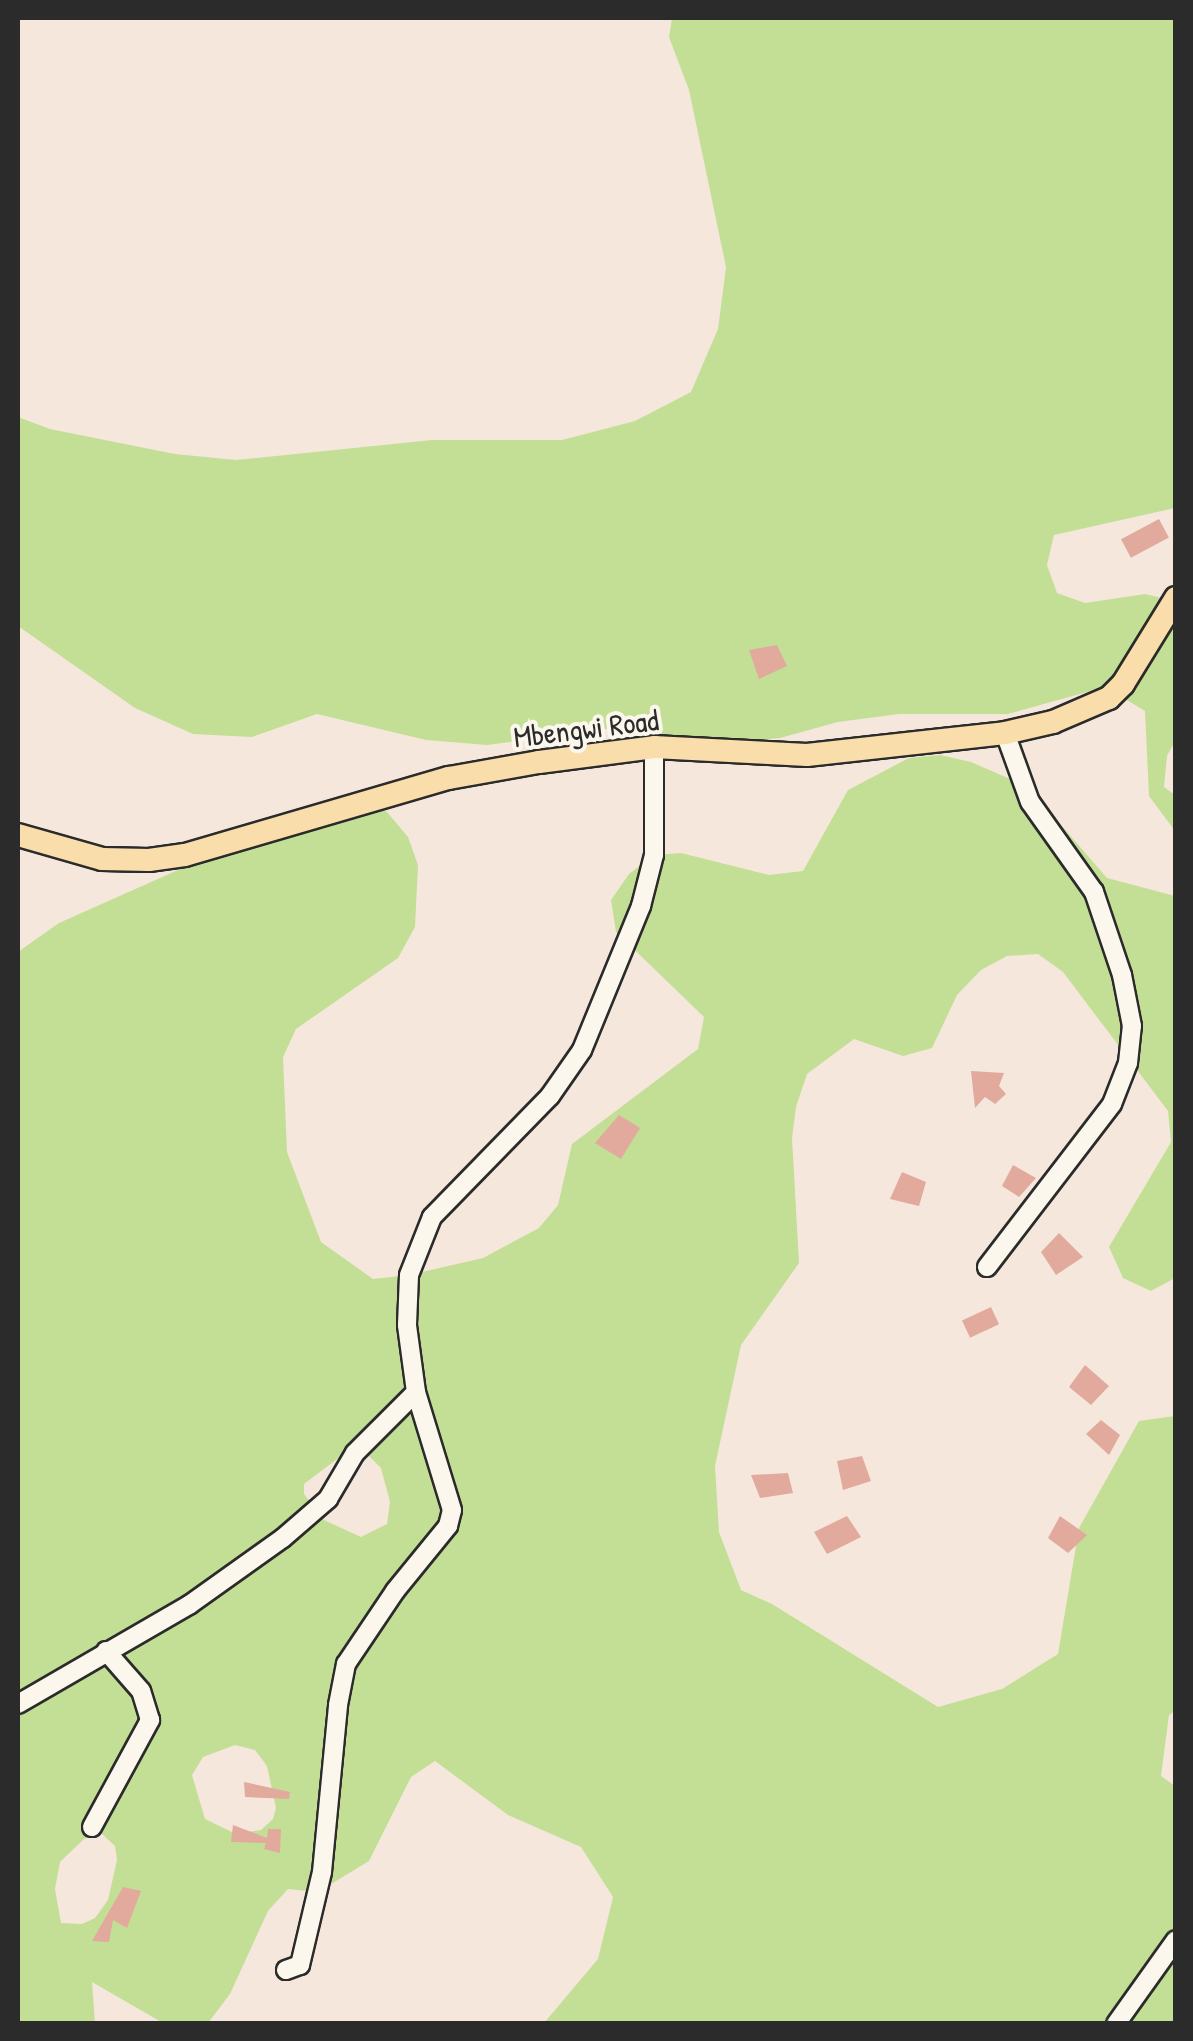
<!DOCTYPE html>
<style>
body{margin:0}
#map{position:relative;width:1193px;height:2041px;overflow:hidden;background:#f6e7dc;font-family:"Patrick Hand",sans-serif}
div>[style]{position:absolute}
.green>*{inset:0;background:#c3df96}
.building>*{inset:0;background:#e2a99d;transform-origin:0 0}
.roads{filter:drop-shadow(2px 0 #2b2b2b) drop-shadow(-2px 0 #2b2b2b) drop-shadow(0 2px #2b2b2b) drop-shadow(0 -2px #2b2b2b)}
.minor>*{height:18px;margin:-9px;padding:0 9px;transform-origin:9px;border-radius:9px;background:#fbf7ec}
.major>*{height:22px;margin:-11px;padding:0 11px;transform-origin:11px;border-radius:11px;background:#f9ddab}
span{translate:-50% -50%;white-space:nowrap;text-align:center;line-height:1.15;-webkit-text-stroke:8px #fbf7ec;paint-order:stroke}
.street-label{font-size:30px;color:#2b2b2b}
.frame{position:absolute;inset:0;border:20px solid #2b2b2b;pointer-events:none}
</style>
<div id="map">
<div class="green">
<i style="clip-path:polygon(672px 18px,1175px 18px,1175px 508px,1054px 535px,1047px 565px,1057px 593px,1085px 603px,1145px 594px,1175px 601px,1175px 741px,1167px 756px,1164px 787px,1175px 795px,1175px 831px,1149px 796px,1145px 711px,1105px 687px,1008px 714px,899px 714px,838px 722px,780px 738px,714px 744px,613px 728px,487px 745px,426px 740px,317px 714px,252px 737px,193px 734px,135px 708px,18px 626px,18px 417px,50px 429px,175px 454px,236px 460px,432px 440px,562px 440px,635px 421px,691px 392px,718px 329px,726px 267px,689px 90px,669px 37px)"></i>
<i style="clip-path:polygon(evenodd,940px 755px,971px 762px,1028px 787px,1107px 878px,1175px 896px,1175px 1278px,1151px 1291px,1123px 1278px,1109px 1247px,1171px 1142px,1168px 1111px,1063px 972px,1038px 954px,1007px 956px,981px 970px,957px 995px,932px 1048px,903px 1056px,854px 1039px,807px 1074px,796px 1107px,792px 1138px,799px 1263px,741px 1345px,715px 1466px,719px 1532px,741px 1590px,772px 1604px,938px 1707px,1002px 1689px,1058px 1654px,1079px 1528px,1139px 1421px,1175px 1416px,1176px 1710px,1169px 1715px,1161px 1776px,1175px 1786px,1175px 2023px,544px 2023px,598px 1959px,613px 1897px,581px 1847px,508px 1815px,435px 1761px,411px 1777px,369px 1861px,318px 1892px,288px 1889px,268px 1911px,230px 1994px,208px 2023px,163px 2023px,92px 1982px,95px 2023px,18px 2023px,18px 952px,59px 923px,326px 804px,360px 799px,387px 812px,408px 837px,418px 865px,415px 927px,398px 958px,296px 1029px,283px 1057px,287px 1152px,321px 1242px,373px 1279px,409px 1275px,483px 1258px,539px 1228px,558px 1205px,572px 1144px,698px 1049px,704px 1017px,616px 932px,611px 900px,629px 874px,654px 855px,681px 853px,769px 875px,803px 871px,848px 790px,909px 758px,940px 755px,357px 1444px,381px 1468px,390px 1502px,387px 1524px,361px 1537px,324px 1520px,304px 1494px,304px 1484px,357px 1444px,940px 755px,235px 1745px,255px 1750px,267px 1766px,276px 1808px,273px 1819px,261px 1830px,236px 1834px,205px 1819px,192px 1775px,203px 1757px,235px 1745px,940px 755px,101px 1833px,115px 1846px,117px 1860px,108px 1900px,95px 1918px,82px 1924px,61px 1923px,55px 1889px,60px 1862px,84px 1839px,101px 1833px)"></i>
</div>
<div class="building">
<i style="left:1159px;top:519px;width:21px;height:43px;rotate:62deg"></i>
<i style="clip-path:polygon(777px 645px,787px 666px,759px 679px,749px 650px)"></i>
<i style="clip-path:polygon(971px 1071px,1004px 1073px,999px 1086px,1006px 1094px,995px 1104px,985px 1097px,975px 1108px)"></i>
<i style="clip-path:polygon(619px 1115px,640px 1128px,621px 1159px,595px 1143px)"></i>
<i style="clip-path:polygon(1013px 1165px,1036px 1178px,1019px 1197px,1002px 1186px)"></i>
<i style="clip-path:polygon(902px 1172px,926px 1182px,919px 1206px,890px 1199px)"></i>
<i style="clip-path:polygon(1059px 1233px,1083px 1257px,1056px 1275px,1041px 1252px)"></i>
<i style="left:991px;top:1307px;width:19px;height:32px;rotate:65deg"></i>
<i style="clip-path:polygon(1085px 1365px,1109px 1386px,1091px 1405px,1069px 1387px)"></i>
<i style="clip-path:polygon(1101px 1420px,1120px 1435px,1109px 1455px,1086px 1434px)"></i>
<i style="clip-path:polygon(862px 1456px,871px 1481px,843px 1490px,837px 1461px)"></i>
<i style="clip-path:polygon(788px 1473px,793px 1493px,760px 1498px,751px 1475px)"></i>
<i style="clip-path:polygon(847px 1516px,861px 1537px,827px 1554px,814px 1532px)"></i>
<i style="clip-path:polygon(1060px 1516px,1087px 1535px,1068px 1553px,1048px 1538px)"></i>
<i style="clip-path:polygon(244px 1782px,290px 1792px,289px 1799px,245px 1797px)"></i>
<i style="clip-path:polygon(233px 1825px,267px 1838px,268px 1829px,281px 1829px,280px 1853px,264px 1849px,266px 1843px,231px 1842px)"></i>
<i style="clip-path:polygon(123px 1887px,141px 1891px,127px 1928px,113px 1920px,109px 1942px,92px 1941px)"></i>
</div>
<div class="roads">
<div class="minor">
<i style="left:987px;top:1267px;width:205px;rotate:-52.5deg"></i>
<i style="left:1112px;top:1104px;width:44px;rotate:-68.7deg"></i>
<i style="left:1128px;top:1063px;width:37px;rotate:-84deg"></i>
<i style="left:1132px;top:1026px;width:52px;rotate:-101.1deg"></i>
<i style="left:1122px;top:975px;width:88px;rotate:-108.6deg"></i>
<i style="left:1094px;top:892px;width:110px;rotate:-125.4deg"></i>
<i style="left:1030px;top:802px;width:73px;rotate:-109.9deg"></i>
<i style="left:18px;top:1704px;width:198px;rotate:-30.1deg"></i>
<i style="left:189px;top:1605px;width:115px;rotate:-35.5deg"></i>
<i style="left:283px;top:1538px;width:60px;rotate:-40.9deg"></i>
<i style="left:328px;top:1499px;width:53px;rotate:-59.6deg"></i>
<i style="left:355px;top:1453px;width:86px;rotate:-45deg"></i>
<i style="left:92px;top:1827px;width:122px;rotate:-61.5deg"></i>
<i style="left:150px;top:1720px;width:30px;rotate:-107deg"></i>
<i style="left:141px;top:1691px;width:53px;rotate:-131.2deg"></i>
<i style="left:286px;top:1970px;width:15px;rotate:-20deg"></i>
<i style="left:300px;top:1965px;width:96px;rotate:-76.7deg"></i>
<i style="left:322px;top:1872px;width:168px;rotate:-84.5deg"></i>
<i style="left:338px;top:1705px;width:42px;rotate:-79deg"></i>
<i style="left:346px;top:1664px;width:88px;rotate:-56.1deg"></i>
<i style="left:395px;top:1591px;width:84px;rotate:-50.8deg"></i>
<i style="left:448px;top:1526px;width:16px;rotate:-76deg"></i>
<i style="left:452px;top:1510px;width:123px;rotate:-107deg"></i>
<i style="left:416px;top:1392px;width:68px;rotate:-97.7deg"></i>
<i style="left:407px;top:1325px;width:50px;rotate:-87.7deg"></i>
<i style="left:409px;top:1275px;width:62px;rotate:-68.4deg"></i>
<i style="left:432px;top:1217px;width:169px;rotate:-45.7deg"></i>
<i style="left:550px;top:1096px;width:56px;rotate:-55.2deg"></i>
<i style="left:582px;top:1050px;width:156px;rotate:-67.7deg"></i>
<i style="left:641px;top:906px;width:53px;rotate:-75.7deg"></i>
<i style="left:654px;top:855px;width:108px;rotate:-90deg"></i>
<i style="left:1116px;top:2024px;width:103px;rotate:-54.5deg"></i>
</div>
<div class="major">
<i style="left:18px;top:835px;width:87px;rotate:15.9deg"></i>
<i style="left:102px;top:859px;width:47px;rotate:1.2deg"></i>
<i style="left:149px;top:860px;width:36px;rotate:-8deg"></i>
<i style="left:185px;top:855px;width:275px;rotate:-16.3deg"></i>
<i style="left:449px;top:778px;width:91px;rotate:-10.1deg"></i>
<i style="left:539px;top:762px;width:116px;rotate:-7.4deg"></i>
<i style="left:654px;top:747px;width:153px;rotate:3deg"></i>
<i style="left:807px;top:755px;width:199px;rotate:-6.3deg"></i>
<i style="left:1005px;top:733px;width:49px;rotate:-12.9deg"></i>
<i style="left:1053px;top:722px;width:61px;rotate:-23.2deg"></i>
<i style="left:1109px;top:698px;width:20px;rotate:-45deg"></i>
<i style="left:1123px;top:684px;width:101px;rotate:-58.4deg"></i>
</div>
</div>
<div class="street-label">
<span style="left:586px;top:728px;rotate:-7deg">Mbengwi Road</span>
</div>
<div class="frame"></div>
</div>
